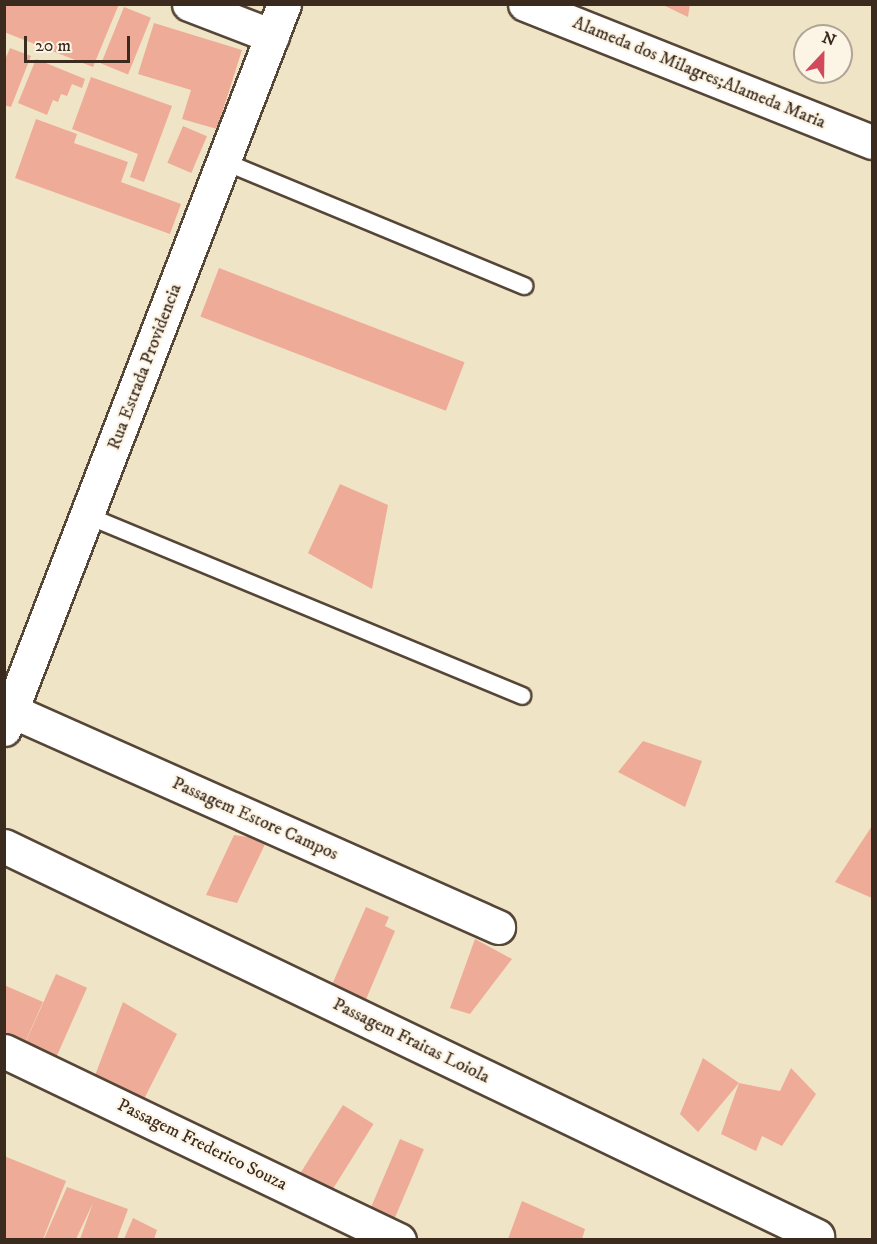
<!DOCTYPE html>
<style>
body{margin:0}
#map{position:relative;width:877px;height:1244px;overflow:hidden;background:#f0e4c6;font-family:"IM FELL DW Pica",serif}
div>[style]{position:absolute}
.building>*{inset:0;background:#eeab98;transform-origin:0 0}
.roads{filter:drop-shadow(2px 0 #564637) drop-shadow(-2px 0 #564637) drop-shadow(0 2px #564637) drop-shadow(0 -2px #564637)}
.service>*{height:16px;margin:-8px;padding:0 8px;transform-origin:8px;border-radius:8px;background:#fff}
.minor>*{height:33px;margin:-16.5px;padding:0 16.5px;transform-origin:16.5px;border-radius:16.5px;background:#fff}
.secondary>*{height:33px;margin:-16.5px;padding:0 16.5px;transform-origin:16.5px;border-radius:16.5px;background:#fff}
span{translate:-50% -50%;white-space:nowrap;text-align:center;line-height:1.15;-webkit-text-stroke:4.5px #fcf5e5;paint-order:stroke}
.street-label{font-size:18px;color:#3b2a1e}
.frame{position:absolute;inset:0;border:6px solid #3b2a1e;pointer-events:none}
.north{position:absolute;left:793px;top:24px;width:60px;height:60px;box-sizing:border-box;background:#fcf5e5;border:2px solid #afa495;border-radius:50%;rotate:22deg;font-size:16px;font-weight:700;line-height:24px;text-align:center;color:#3b2a1e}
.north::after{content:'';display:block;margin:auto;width:21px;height:27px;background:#d1495b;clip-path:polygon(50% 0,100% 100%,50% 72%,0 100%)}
.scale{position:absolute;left:24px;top:36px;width:106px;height:27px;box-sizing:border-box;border:3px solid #3b2a1e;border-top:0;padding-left:8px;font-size:18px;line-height:21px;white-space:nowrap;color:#3b2a1e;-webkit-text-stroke:4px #fcf5e5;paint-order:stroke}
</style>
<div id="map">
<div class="building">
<i style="clip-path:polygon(4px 4px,119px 4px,93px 67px,4px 32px)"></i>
<i style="clip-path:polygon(661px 4px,690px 4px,688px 17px)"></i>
<i style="left:124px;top:7px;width:29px;height:61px;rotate:22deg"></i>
<i style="clip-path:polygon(154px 23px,242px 50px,217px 129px,182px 119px,191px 90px,138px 74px)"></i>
<i style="clip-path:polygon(10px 48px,31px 56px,11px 107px,4px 105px,4px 62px)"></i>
<i style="clip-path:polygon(36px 59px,85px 79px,82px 88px,72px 84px,67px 96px,61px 94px,58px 102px,53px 100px,47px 115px,18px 103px)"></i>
<i style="clip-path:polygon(91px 77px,172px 106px,144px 182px,130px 177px,138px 154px,72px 129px)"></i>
<i style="clip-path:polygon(36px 119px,77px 134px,74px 143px,128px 162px,121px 182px,181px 204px,170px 234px,15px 178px)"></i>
<i style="left:183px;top:126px;width:26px;height:40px;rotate:23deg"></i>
<i style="left:219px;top:268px;width:263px;height:52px;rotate:21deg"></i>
<i style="clip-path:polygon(340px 484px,388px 505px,372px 589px,308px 553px)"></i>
<i style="clip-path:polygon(643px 741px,702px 761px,685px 807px,618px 772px)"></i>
<i style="clip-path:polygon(872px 826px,872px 898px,835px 882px)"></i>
<i style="clip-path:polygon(234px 835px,267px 840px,237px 903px,206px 895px)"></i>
<i style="clip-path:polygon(366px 907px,389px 917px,385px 926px,395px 931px,361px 1011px,327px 996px)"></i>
<i style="clip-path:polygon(475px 939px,512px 959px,470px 1014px,450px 1008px)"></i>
<i style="left:56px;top:974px;width:34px;height:80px;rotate:24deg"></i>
<i style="clip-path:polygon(4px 985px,43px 1002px,24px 1045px,4px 1036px)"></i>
<i style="clip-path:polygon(123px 1002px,177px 1034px,143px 1101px,94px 1078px)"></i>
<i style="clip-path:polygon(703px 1058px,739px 1083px,698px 1132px,680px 1114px)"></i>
<i style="clip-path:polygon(791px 1068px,816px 1094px,782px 1146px,762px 1136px,756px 1151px,721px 1134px,739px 1083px,780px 1091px)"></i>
<i style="left:343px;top:1105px;width:36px;height:87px;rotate:32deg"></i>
<i style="left:400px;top:1139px;width:26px;height:82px;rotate:23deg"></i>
<i style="clip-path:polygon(4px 1156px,66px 1181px,43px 1239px,4px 1239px)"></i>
<i style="clip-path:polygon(67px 1187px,128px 1209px,117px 1239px,80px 1239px,93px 1203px,76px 1239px,44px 1239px)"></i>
<i style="clip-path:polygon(522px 1201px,585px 1229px,582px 1239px,508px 1239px)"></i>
<i style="clip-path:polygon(133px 1218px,157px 1230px,154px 1239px,124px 1239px)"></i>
</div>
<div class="roads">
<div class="service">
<i style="left:225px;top:162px;width:324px;rotate:22.5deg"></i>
<i style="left:88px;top:516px;width:470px;rotate:22.5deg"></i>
</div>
<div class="minor">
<i style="left:189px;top:4px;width:89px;rotate:21.1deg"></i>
<i style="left:525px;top:4px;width:373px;rotate:21.7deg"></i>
<i style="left:12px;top:711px;width:532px;rotate:23.96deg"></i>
<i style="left:4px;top:846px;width:902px;rotate:25.63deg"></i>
<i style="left:4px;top:1051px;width:438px;rotate:25.6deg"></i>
</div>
<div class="secondary">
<i style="left:4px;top:729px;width:777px;rotate:-68.88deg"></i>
</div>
</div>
<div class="street-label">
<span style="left:699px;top:73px;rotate:22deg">Alameda dos Milagres;Alameda Maria</span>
<span style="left:145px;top:367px;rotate:-69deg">Rua Estrada Providencia</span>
<span style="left:255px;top:819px;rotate:24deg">Passagem Estore Campos</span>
<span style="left:411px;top:1041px;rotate:26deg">Passagem Fraitas Loiola</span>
<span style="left:202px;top:1145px;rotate:26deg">Passagem Frederico Souza</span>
</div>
<div class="frame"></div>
<div class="north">N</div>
<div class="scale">20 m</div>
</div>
